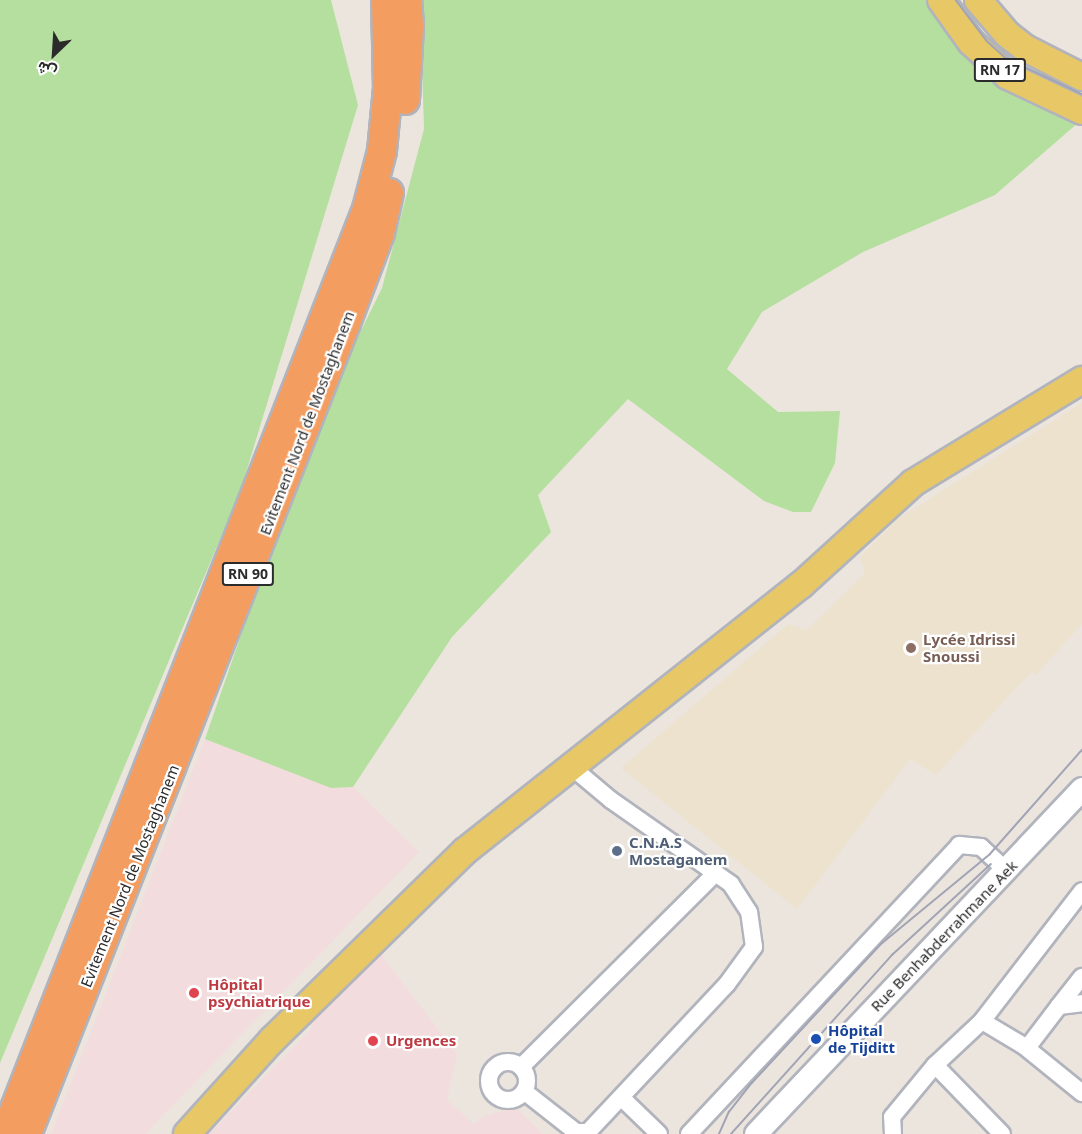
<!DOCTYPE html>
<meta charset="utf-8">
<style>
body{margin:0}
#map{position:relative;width:1082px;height:1134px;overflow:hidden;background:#ece5de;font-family:"Noto Sans",Vazirmatn,sans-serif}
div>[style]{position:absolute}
.education>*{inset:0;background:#ece2ce}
.medical>*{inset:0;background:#f2dcdd}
.green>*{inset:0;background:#b5df9e}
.roads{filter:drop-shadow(2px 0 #b1b4bd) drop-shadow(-2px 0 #b1b4bd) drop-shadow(0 2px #b1b4bd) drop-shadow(0 -2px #b1b4bd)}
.street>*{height:16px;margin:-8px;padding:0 8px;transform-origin:8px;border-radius:8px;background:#fff}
.street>.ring{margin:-8px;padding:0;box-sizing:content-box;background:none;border:16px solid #fff;border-radius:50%}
.secondary>*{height:22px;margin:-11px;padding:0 11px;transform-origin:11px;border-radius:11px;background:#fff}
.primary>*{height:26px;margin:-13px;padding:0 13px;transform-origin:13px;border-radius:13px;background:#e8c766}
.highway>*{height:28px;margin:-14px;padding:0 14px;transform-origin:14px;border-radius:14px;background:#f49d60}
.tram>*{height:1.5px;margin:-0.75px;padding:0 0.75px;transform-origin:0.75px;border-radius:0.75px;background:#a1a4b4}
.dots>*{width:16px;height:16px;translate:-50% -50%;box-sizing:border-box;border:3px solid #fff;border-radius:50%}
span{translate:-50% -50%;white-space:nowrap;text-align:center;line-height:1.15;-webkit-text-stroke:4.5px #fff;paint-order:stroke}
.shield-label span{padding:2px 4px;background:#fff;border:2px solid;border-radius:4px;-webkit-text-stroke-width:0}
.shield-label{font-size:14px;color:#2b2b2b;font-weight:700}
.street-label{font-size:15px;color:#2b2b2b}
.education-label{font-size:15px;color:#785e54;font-weight:700}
.left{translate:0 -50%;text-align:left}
.service-label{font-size:15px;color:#4e5e75;font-weight:700}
.health-label{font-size:15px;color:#be3a42;font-weight:700}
.transit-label{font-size:15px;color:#164399;font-weight:700}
.north{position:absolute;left:24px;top:24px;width:60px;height:60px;-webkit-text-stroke:4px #fff;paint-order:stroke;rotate:205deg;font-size:16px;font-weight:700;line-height:24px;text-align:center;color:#2b2b2b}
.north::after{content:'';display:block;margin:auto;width:21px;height:27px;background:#2b2b2b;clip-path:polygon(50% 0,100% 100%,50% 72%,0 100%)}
</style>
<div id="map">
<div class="education">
<i style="clip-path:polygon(1082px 403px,1082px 624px,1036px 675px,1031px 672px,936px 775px,910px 759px,797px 909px,621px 768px,788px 624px,807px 630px,865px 573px,860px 557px,898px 519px)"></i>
</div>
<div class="medical">
<i style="clip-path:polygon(205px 739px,331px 788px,353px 787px,419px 852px,145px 1134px,51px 1134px)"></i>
<i style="clip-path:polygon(376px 948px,457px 1054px,447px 1100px,474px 1124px,482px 1117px,516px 1107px,543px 1134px,209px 1134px,311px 1029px,313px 1012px)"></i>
</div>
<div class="green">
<i style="clip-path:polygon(0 0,331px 0,358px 105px,241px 489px,0 1063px)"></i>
<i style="clip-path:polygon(420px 0,930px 0,1079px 122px,995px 195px,863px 252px,762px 312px,727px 369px,778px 412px,840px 411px,835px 463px,811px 512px,793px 512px,764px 501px,628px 399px,538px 495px,551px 532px,452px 637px,353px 787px,331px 788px,205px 739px,280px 522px,344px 365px,382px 288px,424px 129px)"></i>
</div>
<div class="roads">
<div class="street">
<i style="left:1059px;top:1006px;width:37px;rotate:-52deg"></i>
<i style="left:982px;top:1021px;width:164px;rotate:-52.4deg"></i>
<i style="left:1027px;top:1048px;width:53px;rotate:-52.7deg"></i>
<i style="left:1059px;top:1006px;width:23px;rotate:-7deg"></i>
<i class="ring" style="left:489px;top:1062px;width:22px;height:22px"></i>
<i style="left:935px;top:1065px;width:64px;rotate:-43.1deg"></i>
<i style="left:982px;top:1021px;width:49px;rotate:30.8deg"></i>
<i style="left:1024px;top:1046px;width:75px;rotate:39deg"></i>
<i style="left:521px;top:1067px;width:275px;rotate:-44.9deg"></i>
<i style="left:525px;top:1092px;width:65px;rotate:38.1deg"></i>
<i style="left:576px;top:1132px;width:12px"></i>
<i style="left:588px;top:1132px;width:203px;rotate:-46.8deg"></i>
<i style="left:727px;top:984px;width:46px;rotate:-53.9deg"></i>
<i style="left:754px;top:947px;width:35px;rotate:-98deg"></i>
<i style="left:749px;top:912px;width:33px;rotate:-123deg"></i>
<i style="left:731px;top:884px;width:146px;rotate:-145deg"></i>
<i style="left:611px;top:800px;width:50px;rotate:-139.9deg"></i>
<i style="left:623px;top:1099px;width:50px;rotate:44.2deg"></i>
<i style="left:689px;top:1134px;width:396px;rotate:-46.9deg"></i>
<i style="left:959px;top:845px;width:22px;rotate:5deg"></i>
<i style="left:981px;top:847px;width:35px;rotate:43deg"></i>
<i style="left:893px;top:1134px;width:17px;rotate:-93deg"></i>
<i style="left:892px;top:1117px;width:67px;rotate:-50.4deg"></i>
<i style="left:935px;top:1065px;width:96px;rotate:45.8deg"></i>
</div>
<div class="secondary">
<i style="left:756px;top:1134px;width:475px;rotate:-46.6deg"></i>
</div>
<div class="primary">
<i style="left:941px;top:0;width:52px;rotate:54.5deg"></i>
<i style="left:971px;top:42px;width:50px;rotate:42.6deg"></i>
<i style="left:1008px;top:76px;width:82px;rotate:25.3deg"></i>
<i style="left:978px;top:0;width:45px;rotate:49.5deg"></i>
<i style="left:1007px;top:34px;width:23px;rotate:38deg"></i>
<i style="left:1025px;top:48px;width:64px;rotate:27deg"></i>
<i style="left:187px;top:1134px;width:127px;rotate:-47.9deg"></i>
<i style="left:272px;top:1040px;width:270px;rotate:-44.4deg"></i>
<i style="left:465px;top:851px;width:429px;rotate:-38.4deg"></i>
<i style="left:801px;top:585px;width:151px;rotate:-42.3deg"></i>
<i style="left:913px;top:483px;width:198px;rotate:-31.4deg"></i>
</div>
<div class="highway">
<i style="left:405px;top:100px;width:74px;rotate:-86.9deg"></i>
<i style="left:409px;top:26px;width:26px;rotate:-94deg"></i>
<i style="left:5px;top:1134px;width:993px;rotate:-68.63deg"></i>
<i style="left:367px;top:209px;width:60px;rotate:-75.5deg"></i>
<i style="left:382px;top:151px;width:63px;rotate:-84.6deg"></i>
<i style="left:388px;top:88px;width:88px;rotate:-91.3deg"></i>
<i style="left:27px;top:1134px;width:871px;rotate:-68.53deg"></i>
<i style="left:346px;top:323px;width:96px;rotate:-69.3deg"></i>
<i style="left:380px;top:233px;width:41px;rotate:-77.3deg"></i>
</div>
</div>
<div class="tram">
<i style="left:956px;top:0;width:51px;rotate:52.9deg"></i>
<i style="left:987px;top:41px;width:25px;rotate:42deg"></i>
<i style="left:1006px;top:58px;width:84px;rotate:25.3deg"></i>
<i style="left:719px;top:1134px;width:24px;rotate:-66deg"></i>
<i style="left:729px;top:1112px;width:37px;rotate:-52deg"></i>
<i style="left:752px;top:1083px;width:190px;rotate:-47.1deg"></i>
<i style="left:881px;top:944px;width:141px;rotate:-39.5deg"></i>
<i style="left:990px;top:854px;width:139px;rotate:-48.5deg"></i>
<i style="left:731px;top:1134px;width:241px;rotate:-48deg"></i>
<i style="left:892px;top:955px;width:134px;rotate:-42.6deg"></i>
</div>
<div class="dots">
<i style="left:911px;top:648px;background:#8d6e63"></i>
<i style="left:617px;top:851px;background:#5c6f8a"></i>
<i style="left:194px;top:993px;background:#e0444e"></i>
<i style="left:816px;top:1039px;background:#1a4fb4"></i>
<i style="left:373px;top:1041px;background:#e0444e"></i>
</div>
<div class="shield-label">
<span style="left:1000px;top:70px">RN 17</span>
<span style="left:248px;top:574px">RN 90</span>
</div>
<div class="street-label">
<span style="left:307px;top:423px;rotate:-69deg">Evitement Nord de Mostaghanem</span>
<span style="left:130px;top:876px;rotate:-68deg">Evitement Nord de Mostaghanem</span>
<span style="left:944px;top:936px;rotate:-46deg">Rue Benhabderrahmane Aek</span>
</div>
<div class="education-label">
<span class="left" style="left:923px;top:648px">Lycée Idrissi<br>Snoussi</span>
</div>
<div class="service-label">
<span class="left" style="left:629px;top:851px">C.N.A.S<br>Mostaganem</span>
</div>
<div class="health-label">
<span class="left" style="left:208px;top:993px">Hôpital<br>psychiatrique</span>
<span class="left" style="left:386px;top:1041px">Urgences</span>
</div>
<div class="transit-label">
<span class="left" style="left:828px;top:1039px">Hôpital<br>de Tijditt</span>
</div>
<div class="north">ش</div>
</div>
